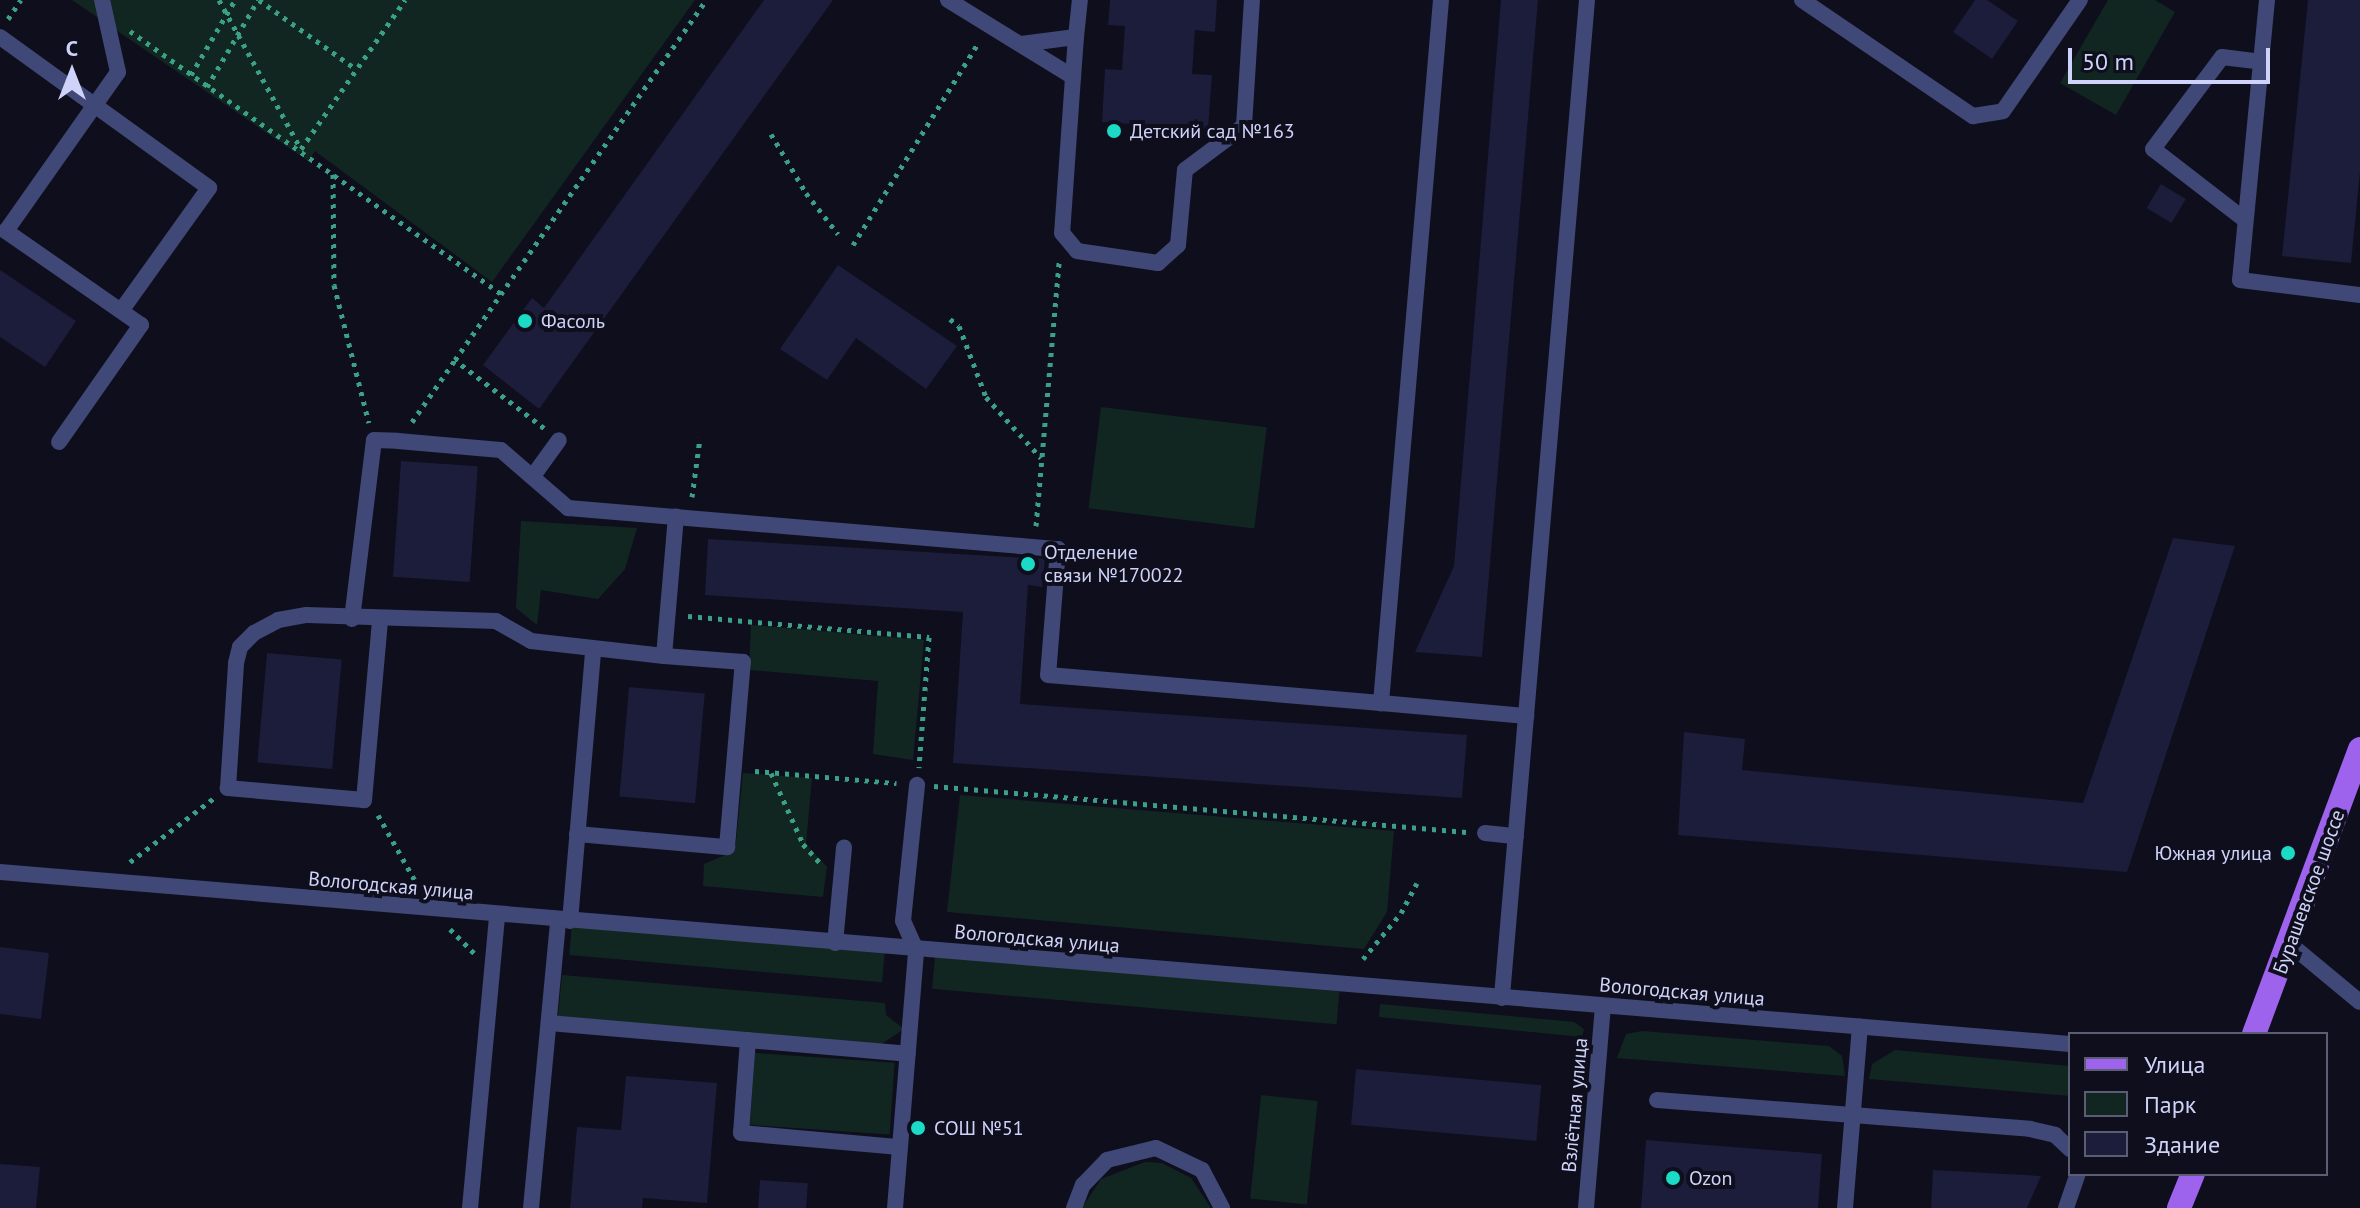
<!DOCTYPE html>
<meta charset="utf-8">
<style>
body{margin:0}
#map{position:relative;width:2360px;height:1208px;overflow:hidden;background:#0e0e1c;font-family:"PT Sans",sans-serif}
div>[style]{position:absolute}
.green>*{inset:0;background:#122621;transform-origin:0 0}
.building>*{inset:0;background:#1c1c3b;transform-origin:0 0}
.path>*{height:5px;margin-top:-2.5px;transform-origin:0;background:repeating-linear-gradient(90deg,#3ba186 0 4px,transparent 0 10px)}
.lane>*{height:16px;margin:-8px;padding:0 8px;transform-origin:8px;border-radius:8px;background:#3f4876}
.street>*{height:16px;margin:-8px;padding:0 8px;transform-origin:8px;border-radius:8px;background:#3f4876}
.primary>*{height:24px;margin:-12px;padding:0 12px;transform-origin:12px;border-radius:12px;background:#9d63ec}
.dots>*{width:22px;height:22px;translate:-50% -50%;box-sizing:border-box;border:4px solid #0e0e1c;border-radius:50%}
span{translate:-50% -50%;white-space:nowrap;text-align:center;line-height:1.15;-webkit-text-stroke:8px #0e0e1c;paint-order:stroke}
.poi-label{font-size:20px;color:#cfd3f9}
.left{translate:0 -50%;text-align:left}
.right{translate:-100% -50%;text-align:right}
.street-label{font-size:20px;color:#cfd3f9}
.legend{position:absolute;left:2068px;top:1032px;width:260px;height:144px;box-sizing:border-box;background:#0e0e1c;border:2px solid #5b5d74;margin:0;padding:10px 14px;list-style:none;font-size:24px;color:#cfd3f9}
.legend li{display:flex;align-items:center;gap:16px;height:40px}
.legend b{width:40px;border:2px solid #5b5d74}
.north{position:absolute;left:32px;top:32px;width:80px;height:80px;-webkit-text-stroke:6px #0e0e1c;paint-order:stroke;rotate:0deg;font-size:22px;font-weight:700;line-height:32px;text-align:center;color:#cfd3f9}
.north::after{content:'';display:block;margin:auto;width:28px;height:36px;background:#cfd3f9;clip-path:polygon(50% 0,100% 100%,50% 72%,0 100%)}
.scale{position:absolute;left:2068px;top:48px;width:202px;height:36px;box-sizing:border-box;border:4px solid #cfd3f9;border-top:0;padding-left:10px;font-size:24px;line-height:28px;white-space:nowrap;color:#cfd3f9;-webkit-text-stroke:6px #0e0e1c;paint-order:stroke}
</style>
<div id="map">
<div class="green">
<i style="clip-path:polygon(72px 0,695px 0,492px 282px,315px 151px,308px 161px)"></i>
<i style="clip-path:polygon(2108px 0,2155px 0,2175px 12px,2116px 115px,2060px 83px)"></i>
<i style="left:1101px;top:407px;width:167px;height:102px;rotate:7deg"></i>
<i style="clip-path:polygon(521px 521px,637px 528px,625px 569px,598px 599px,541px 590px,537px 625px,516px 608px)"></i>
<i style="clip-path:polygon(751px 625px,924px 640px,913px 760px,873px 754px,878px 681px,749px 670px)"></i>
<i style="clip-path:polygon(743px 773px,812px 778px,806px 844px,827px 867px,823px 897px,703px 886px,704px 864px,735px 851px)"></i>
<i style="clip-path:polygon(960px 795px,1394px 831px,1387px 912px,1364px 949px,947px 912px)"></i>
<i style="left:572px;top:924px;width:314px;height:31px;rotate:5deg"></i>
<i style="left:935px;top:956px;width:406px;height:33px;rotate:5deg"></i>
<i style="clip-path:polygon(562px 975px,885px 1003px,886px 1015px,904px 1029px,880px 1045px,558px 1016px)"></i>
<i style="clip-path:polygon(1380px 1004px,1574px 1022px,1584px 1029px,1582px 1037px,1379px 1017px)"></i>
<i style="clip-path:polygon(1642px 1031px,1829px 1046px,1842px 1056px,1845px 1076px,1617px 1058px,1626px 1034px)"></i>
<i style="clip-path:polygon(1895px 1050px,2070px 1066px,2070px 1096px,1869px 1079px,1872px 1064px)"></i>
<i style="left:755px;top:1053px;width:140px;height:72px;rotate:4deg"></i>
<i style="left:1261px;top:1095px;width:57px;height:104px;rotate:6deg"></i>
<i style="clip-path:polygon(1145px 1162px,1162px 1163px,1191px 1178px,1211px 1208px,1082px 1208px,1101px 1179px)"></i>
</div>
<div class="building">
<i style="clip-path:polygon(764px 0,833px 0,539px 409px,483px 365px,532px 298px,544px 308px)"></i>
<i style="clip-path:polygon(1110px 0,1217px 0,1215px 32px,1195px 30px,1192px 74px,1212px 75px,1208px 129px,1102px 122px,1105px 69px,1122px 70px,1125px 26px,1108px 25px)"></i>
<i style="clip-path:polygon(1501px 0,1538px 0,1482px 657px,1415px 652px,1454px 566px)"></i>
<i style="clip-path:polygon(1975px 0,1987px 0,2018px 21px,1992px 59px,1953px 32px)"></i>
<i style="clip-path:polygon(2308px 0,2360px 0,2360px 172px,2351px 263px,2282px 256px)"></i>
<i style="left:2161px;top:184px;width:29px;height:28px;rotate:31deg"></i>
<i style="clip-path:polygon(838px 265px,957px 346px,926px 389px,856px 338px,827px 380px,780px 349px)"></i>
<i style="clip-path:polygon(0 270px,76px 321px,45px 367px,0 337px)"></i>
<i style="left:401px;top:461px;width:77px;height:116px;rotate:4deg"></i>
<i style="clip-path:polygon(2173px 538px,2235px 546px,2127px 872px,1678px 835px,1684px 732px,1745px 739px,1742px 770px,2083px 803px)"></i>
<i style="clip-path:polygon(708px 539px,1045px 559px,1042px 587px,1028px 585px,1020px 704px,1467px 735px,1462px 798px,953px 763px,963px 612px,705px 595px)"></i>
<i style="left:267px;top:653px;width:75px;height:110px;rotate:5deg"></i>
<i style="left:629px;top:687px;width:76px;height:110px;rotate:5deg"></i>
<i style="clip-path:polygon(0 947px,49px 953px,41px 1019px,0 1014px)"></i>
<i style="left:1356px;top:1069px;width:186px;height:56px;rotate:5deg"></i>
<i style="clip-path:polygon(626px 1076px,717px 1083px,707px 1203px,643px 1198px,642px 1208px,570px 1208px,577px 1127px,621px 1130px)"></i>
<i style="clip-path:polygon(1646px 1140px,1822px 1154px,1818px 1208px,1641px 1208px)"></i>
<i style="clip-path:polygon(0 1164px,40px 1167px,36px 1208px,0 1208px)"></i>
<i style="clip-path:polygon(1933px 1170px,2041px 1176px,2027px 1208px,1931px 1208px)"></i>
<i style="left:760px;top:1180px;width:48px;height:28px;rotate:4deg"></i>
</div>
<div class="path">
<i style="left:219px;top:0;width:170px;rotate:61.2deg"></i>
<i style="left:301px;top:149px;width:182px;rotate:-55.1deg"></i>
<i style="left:259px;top:0;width:119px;rotate:35.4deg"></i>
<i style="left:8px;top:19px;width:23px;rotate:-56deg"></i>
<i style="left:130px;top:31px;width:455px;rotate:35.3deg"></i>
<i style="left:191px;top:75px;width:87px;rotate:-59.6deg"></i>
<i style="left:207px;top:87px;width:101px;rotate:-59.6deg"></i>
<i style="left:771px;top:134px;width:69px;rotate:59.3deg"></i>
<i style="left:806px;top:193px;width:52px;rotate:52deg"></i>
<i style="left:333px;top:174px;width:111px;rotate:89.5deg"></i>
<i style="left:334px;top:285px;width:142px;rotate:75.8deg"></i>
<i style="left:853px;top:245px;width:239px;rotate:-58.2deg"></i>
<i style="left:950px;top:319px;width:11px;rotate:38deg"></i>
<i style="left:959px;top:326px;width:76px;rotate:69.2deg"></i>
<i style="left:986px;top:397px;width:82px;rotate:48deg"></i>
<i style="left:412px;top:422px;width:75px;rotate:-55.3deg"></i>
<i style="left:544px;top:428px;width:112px;rotate:-142.6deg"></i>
<i style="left:455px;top:360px;width:439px;rotate:-55.1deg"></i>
<i style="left:692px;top:497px;width:60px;rotate:-82.3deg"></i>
<i style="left:1036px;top:526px;width:266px;rotate:-85deg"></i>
<i style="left:688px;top:616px;width:242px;rotate:5deg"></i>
<i style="left:929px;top:637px;width:131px;rotate:94.4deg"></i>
<i style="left:755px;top:771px;width:142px;rotate:4.9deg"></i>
<i style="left:771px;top:773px;width:78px;rotate:65.7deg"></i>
<i style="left:803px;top:844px;width:28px;rotate:48deg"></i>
<i style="left:934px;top:786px;width:534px;rotate:4.94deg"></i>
<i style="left:378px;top:815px;width:81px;rotate:60.6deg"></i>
<i style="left:130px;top:862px;width:106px;rotate:-37.3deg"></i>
<i style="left:450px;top:929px;width:34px;rotate:45deg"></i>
<i style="left:1363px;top:959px;width:60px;rotate:-50.4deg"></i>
<i style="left:1401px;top:913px;width:34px;rotate:-62deg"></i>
</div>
<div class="lane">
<i style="left:948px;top:0;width:147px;rotate:31.6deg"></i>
<i style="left:1073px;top:77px;width:156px;rotate:94deg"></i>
<i style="left:1062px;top:233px;width:23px;rotate:50deg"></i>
<i style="left:1077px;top:251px;width:82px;rotate:8.4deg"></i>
<i style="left:1158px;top:263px;width:27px;rotate:-42deg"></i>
<i style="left:1178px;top:245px;width:75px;rotate:-84.7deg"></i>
<i style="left:1185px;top:170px;width:74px;rotate:-36.7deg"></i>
<i style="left:1244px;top:126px;width:126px;rotate:-86.4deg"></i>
<i style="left:1441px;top:0;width:706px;rotate:94.88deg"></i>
<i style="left:1381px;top:703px;width:146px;rotate:5.1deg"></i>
<i style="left:1526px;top:716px;width:283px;rotate:94.9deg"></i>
<i style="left:1802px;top:0;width:207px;rotate:34.2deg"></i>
<i style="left:1973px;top:116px;width:30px;rotate:-9deg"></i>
<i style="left:2267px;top:0;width:281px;rotate:95.5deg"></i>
<i style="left:2240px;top:280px;width:121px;rotate:7.1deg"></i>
<i style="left:0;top:37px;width:258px;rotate:35.8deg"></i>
<i style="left:209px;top:188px;width:151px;rotate:125.6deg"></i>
<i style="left:1021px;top:44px;width:55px;rotate:-7.3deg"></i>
<i style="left:1076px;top:37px;width:37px;rotate:-84deg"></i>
<i style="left:1073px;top:77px;width:40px;rotate:-85.7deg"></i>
<i style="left:2245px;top:220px;width:116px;rotate:-142.3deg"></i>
<i style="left:2153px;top:149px;width:115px;rotate:-53.1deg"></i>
<i style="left:2222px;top:57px;width:38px;rotate:7deg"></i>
<i style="left:59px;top:442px;width:143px;rotate:-55deg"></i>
<i style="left:141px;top:325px;width:165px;rotate:-145.2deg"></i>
<i style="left:6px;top:231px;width:194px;rotate:-54.8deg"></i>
<i style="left:118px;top:72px;width:74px;rotate:-102.5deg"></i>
<i style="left:533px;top:476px;width:44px;rotate:-54.2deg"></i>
<i style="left:352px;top:619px;width:180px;rotate:-83deg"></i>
<i style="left:374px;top:440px;width:24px;rotate:2deg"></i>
<i style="left:398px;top:441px;width:103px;rotate:5deg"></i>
<i style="left:501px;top:450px;width:89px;rotate:40.9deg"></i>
<i style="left:568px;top:508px;width:492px;rotate:4.8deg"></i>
<i style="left:1058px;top:549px;width:126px;rotate:94.5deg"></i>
<i style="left:1048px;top:675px;width:334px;rotate:4.8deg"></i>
<i style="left:380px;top:621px;width:180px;rotate:95.1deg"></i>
<i style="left:364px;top:800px;width:137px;rotate:-175deg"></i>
<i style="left:228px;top:788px;width:125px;rotate:-86.3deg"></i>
<i style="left:236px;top:663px;width:16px;rotate:-76deg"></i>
<i style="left:240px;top:647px;width:20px;rotate:-45deg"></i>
<i style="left:254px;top:633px;width:27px;rotate:-28deg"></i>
<i style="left:278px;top:620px;width:29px;rotate:-10deg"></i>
<i style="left:307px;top:615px;width:189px;rotate:1.8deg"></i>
<i style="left:496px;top:621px;width:40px;rotate:29.7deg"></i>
<i style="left:531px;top:641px;width:134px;rotate:6.4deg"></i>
<i style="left:664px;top:656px;width:140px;rotate:-85.1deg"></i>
<i style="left:1526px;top:716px;width:719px;rotate:-85.13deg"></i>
<i style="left:1485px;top:833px;width:31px;rotate:6deg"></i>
<i style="left:577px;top:834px;width:151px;rotate:5deg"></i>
<i style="left:727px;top:847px;width:186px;rotate:-85.1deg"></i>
<i style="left:743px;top:662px;width:79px;rotate:-175.7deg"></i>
<i style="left:570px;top:921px;width:272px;rotate:-85.1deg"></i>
<i style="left:835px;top:943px;width:96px;rotate:-84.6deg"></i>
<i style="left:549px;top:1023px;width:360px;rotate:4.9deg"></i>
<i style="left:748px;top:1040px;width:93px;rotate:94.3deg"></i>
<i style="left:741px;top:1133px;width:159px;rotate:5.1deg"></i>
<i style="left:1657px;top:1100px;width:374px;rotate:4.4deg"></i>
<i style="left:2030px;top:1129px;width:26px;rotate:13deg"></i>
<i style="left:2055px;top:1135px;width:21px;rotate:43deg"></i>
<i style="left:531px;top:1208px;width:289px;rotate:-84.6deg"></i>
<i style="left:895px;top:1208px;width:259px;rotate:-85.3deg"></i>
<i style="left:916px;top:950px;width:32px;rotate:-114deg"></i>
<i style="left:903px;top:921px;width:137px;rotate:-84.1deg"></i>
<i style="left:1845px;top:1208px;width:182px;rotate:-85.3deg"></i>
<i style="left:2066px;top:1208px;width:36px;rotate:-71deg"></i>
</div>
<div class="street">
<i style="left:2003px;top:111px;width:135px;rotate:-55.3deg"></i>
<i style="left:0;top:872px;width:2077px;rotate:4.75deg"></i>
<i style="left:2291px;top:945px;width:89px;rotate:39.6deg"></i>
<i style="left:470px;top:1208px;width:294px;rotate:-84.7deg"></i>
<i style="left:1074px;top:1208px;width:25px;rotate:-69deg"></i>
<i style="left:1083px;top:1185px;width:35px;rotate:-46deg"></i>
<i style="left:1107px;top:1160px;width:50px;rotate:-13.8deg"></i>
<i style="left:1156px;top:1148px;width:51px;rotate:25.6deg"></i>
<i style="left:1202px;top:1170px;width:43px;rotate:62.2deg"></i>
<i style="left:1586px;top:1208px;width:203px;rotate:-85.2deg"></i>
</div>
<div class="primary">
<i style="left:2254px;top:1034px;width:304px;rotate:-69.6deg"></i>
<i style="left:2179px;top:1208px;width:37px;rotate:-68deg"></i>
</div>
<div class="dots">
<i style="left:1114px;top:131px;background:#1bdac6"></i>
<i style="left:525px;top:321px;background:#1bdac6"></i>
<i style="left:1028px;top:564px;background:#1bdac6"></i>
<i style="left:2288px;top:853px;background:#1bdac6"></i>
<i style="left:918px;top:1128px;background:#1bdac6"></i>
<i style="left:1673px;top:1178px;background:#1bdac6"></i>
</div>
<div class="poi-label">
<span class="left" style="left:1130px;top:131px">Детский сад №163</span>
<span class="left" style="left:541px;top:321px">Фасоль</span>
<span class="left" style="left:1044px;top:564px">Отделение<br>связи №170022</span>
<span class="right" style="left:2272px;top:853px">Южная улица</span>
<span class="left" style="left:934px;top:1128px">СОШ №51</span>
<span class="left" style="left:1689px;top:1178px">Ozon</span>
</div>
<div class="street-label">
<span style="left:391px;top:886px;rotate:5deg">Вологодская улица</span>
<span style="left:2309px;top:892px;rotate:-70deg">Бурашевское шоссе</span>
<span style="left:1037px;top:939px;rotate:5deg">Вологодская улица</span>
<span style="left:1682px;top:992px;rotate:5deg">Вологодская улица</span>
<span style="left:1575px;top:1105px;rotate:-85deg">Взлётная улица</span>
</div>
<ul class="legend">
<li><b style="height:10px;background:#9d63ec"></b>Улица</li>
<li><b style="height:22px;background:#122621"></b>Парк</li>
<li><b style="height:22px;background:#1c1c3b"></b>Здание</li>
</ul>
<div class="north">С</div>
<div class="scale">50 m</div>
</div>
